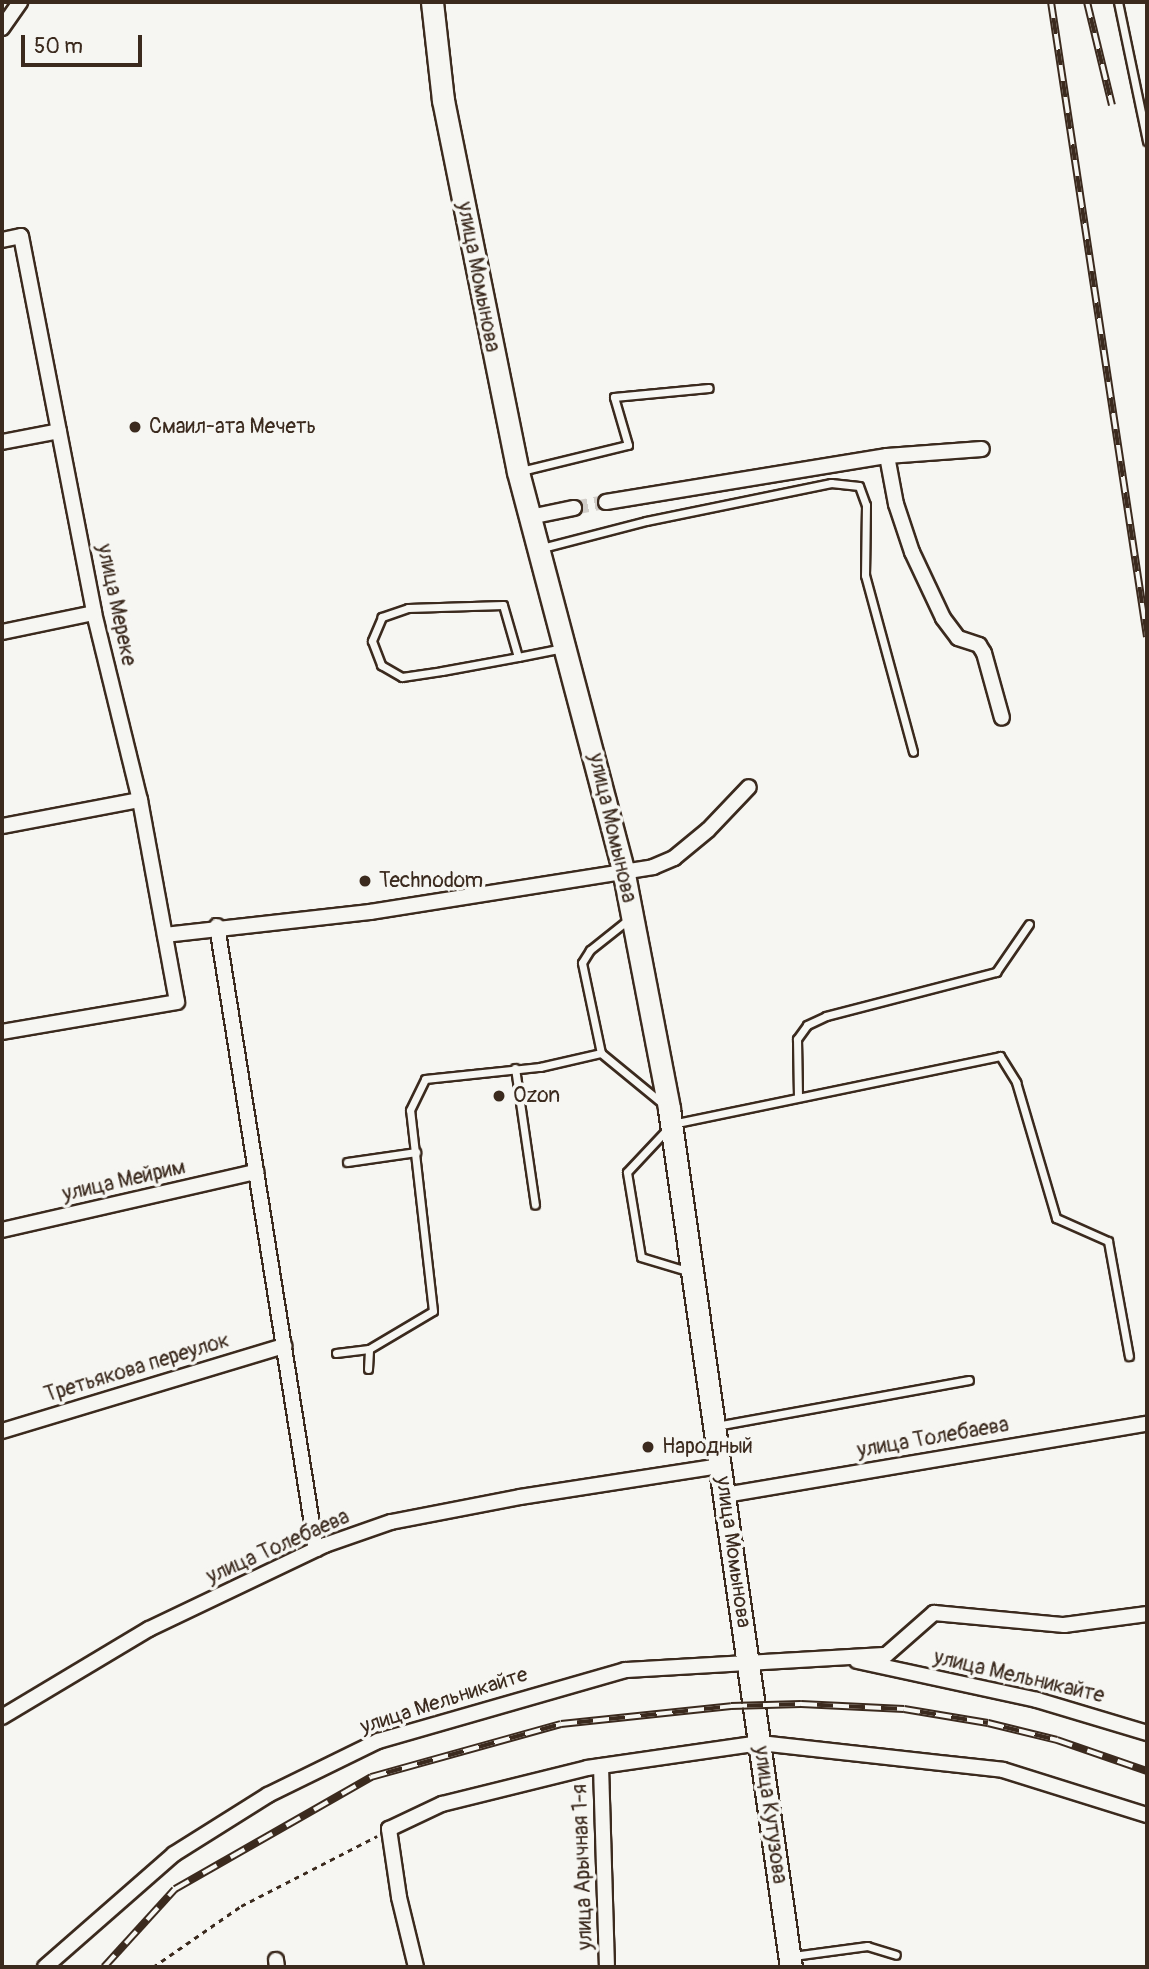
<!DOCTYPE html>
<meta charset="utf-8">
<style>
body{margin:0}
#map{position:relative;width:1149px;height:1969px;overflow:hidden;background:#f6f6f2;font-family:Pangolin,sans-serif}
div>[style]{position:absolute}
.street-tunnel>*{height:14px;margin-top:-7px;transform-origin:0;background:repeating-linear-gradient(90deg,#d1cdc8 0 14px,transparent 0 21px)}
.path>*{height:2.5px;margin-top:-1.25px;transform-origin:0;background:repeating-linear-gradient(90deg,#3b2a1e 0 5px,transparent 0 10px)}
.roads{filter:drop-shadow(2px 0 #3b2a1e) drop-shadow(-2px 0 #3b2a1e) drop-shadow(0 2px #3b2a1e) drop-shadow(0 -2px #3b2a1e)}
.lane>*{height:7px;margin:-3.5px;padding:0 3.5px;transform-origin:3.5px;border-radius:3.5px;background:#f6f6f2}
.street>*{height:14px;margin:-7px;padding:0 7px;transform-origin:7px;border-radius:7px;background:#f6f6f2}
.secondary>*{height:21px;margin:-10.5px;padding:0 10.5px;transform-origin:10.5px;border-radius:10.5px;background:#f6f6f2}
.rail>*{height:8px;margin-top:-4px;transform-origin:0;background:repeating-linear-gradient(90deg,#f6f6f2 0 16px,#3b2a1e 0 32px);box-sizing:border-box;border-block:2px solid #3b2a1e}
.dots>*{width:19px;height:19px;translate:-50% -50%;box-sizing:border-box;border:4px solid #f6f6f2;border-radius:50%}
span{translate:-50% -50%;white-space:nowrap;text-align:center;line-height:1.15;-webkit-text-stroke:7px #f6f6f2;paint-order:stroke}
.street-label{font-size:21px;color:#3b2a1e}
.poi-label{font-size:21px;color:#3b2a1e}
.left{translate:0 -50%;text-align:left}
.frame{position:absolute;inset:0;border:4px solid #3b2a1e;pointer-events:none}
.scale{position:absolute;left:21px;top:35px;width:121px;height:32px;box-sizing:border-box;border:4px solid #3b2a1e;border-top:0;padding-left:9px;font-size:21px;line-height:24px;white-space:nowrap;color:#3b2a1e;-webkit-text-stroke:5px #f6f6f2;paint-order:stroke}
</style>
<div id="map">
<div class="street-tunnel">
<i style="left:574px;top:508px;width:33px;rotate:-11deg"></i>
</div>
<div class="path">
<i style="left:153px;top:1967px;width:107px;rotate:-34.7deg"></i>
<i style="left:241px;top:1906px;width:153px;rotate:-27.2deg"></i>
</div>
<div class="roads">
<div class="lane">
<i style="left:1118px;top:2px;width:142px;rotate:78.2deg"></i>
<i style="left:521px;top:471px;width:110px;rotate:-13.7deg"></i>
<i style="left:628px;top:445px;width:50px;rotate:-106.3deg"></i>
<i style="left:614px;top:397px;width:95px;rotate:-5.4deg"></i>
<i style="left:542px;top:548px;width:107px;rotate:-14.6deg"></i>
<i style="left:646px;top:521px;width:189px;rotate:-11.6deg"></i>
<i style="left:831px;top:483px;width:28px;rotate:6deg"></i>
<i style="left:859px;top:486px;width:20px;rotate:70deg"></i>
<i style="left:866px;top:505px;width:70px;rotate:90.8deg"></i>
<i style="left:865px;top:575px;width:183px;rotate:74.8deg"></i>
<i style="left:518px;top:657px;width:54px;rotate:-106.1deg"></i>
<i style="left:503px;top:605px;width:95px;rotate:178.2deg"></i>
<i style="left:408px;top:608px;width:28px;rotate:161deg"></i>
<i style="left:382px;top:617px;width:26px;rotate:113deg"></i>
<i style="left:372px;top:641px;width:26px;rotate:69deg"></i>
<i style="left:381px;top:665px;width:24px;rotate:30deg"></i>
<i style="left:402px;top:677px;width:40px;rotate:-8.5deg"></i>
<i style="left:442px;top:671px;width:77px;rotate:-10.4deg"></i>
<i style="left:518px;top:657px;width:46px;rotate:-11.3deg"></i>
<i style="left:629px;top:919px;width:50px;rotate:141.5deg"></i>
<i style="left:590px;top:950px;width:15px;rotate:122deg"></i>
<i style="left:582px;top:963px;width:92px;rotate:78.1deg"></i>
<i style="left:601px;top:1053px;width:80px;rotate:39.4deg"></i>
<i style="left:515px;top:1068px;width:138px;rotate:81.7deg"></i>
<i style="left:798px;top:1096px;width:57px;rotate:-91deg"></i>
<i style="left:797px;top:1039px;width:17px;rotate:-54deg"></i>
<i style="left:807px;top:1025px;width:21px;rotate:-25deg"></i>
<i style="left:826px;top:1016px;width:176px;rotate:-14.5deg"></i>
<i style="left:996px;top:972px;width:58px;rotate:-55.5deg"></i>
<i style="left:347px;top:1162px;width:70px;rotate:-8.2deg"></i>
<i style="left:687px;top:1271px;width:48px;rotate:-163.1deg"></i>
<i style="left:641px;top:1257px;width:86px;rotate:-99.4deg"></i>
<i style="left:627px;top:1172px;width:66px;rotate:-46.8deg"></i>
<i style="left:672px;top:1124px;width:335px;rotate:-11.7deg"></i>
<i style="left:1000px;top:1056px;width:31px;rotate:58deg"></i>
<i style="left:1016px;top:1082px;width:142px;rotate:73.6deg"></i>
<i style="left:1056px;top:1218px;width:57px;rotate:23.9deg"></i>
<i style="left:1108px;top:1241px;width:117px;rotate:79.7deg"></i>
<i style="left:336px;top:1353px;width:33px;rotate:-7deg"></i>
<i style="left:368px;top:1369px;width:20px;rotate:-87deg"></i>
<i style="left:369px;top:1349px;width:74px;rotate:-30.7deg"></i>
<i style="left:433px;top:1311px;width:202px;rotate:-96.5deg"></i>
<i style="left:410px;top:1110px;width:34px;rotate:-64deg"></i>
<i style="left:425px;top:1079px;width:116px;rotate:-6deg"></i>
<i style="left:540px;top:1067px;width:63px;rotate:-12.9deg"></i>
<i style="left:716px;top:1426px;width:257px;rotate:-10.3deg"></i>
<i style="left:793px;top:1956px;width:75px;rotate:-7.7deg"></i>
<i style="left:867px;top:1946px;width:30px;rotate:17deg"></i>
</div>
<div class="street">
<i style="left:2px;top:28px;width:32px;rotate:-55deg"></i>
<i style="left:2px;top:240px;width:19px;rotate:-12deg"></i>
<i style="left:21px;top:236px;width:384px;rotate:79deg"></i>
<i style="left:94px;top:613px;width:193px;rotate:76.2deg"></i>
<i style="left:140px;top:800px;width:205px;rotate:79.6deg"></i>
<i style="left:177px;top:1002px;width:178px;rotate:170.3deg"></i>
<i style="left:2px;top:442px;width:58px;rotate:-10.9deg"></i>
<i style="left:887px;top:456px;width:49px;rotate:79.4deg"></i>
<i style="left:896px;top:504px;width:51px;rotate:71.6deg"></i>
<i style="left:912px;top:552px;width:73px;rotate:64.8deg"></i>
<i style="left:943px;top:618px;width:25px;rotate:53deg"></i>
<i style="left:958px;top:638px;width:22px;rotate:18deg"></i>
<i style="left:979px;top:645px;width:9px;rotate:58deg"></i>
<i style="left:984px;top:653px;width:67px;rotate:74.5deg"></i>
<i style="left:606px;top:502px;width:285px;rotate:-9.3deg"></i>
<i style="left:887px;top:456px;width:95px;rotate:-4.2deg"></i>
<i style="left:530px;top:517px;width:45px;rotate:-11.6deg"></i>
<i style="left:2px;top:632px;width:94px;rotate:-11.7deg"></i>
<i style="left:2px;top:826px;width:140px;rotate:-10.7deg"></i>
<i style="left:217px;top:926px;width:631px;rotate:80.97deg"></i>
<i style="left:165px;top:935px;width:206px;rotate:-6.4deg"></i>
<i style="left:370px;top:912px;width:287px;rotate:-9deg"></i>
<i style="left:653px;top:867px;width:23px;rotate:-23deg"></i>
<i style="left:674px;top:858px;width:44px;rotate:-39.5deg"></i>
<i style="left:708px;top:830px;width:59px;rotate:-46.4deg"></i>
<i style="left:2px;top:1230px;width:261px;rotate:-12.9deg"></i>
<i style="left:2px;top:1431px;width:295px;rotate:-16.8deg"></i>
<i style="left:725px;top:1495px;width:428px;rotate:-9.6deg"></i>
<i style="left:857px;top:1661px;width:184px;rotate:12.2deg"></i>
<i style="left:1037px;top:1700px;width:115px;rotate:16.7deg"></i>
<i style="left:2px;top:1717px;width:171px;rotate:-30.9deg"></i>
<i style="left:149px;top:1629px;width:195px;rotate:-25.5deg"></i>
<i style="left:325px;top:1545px;width:70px;rotate:-19.2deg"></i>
<i style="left:391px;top:1522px;width:131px;rotate:-11deg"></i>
<i style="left:520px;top:1497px;width:203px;rotate:-8.8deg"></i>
<i style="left:601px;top:1766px;width:201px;rotate:88.3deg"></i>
<i style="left:276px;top:1960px;width:7px;rotate:82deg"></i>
<i style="left:45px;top:1967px;width:171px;rotate:-41.2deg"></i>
<i style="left:174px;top:1854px;width:111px;rotate:-32.1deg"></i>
<i style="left:268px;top:1795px;width:123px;rotate:-26.1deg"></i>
<i style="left:378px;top:1741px;width:257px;rotate:-16deg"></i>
<i style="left:625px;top:1670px;width:261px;rotate:-3.3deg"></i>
<i style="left:886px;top:1655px;width:64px;rotate:-41.2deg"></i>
<i style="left:934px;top:1613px;width:131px;rotate:5.3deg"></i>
<i style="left:1064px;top:1625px;width:84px;rotate:-7.5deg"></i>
<i style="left:416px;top:1967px;width:72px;rotate:-103.7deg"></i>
<i style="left:399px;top:1897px;width:69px;rotate:-98.4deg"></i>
<i style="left:389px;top:1829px;width:59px;rotate:-25.3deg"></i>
<i style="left:442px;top:1804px;width:149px;rotate:-13.9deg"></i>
<i style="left:587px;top:1768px;width:175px;rotate:-8.2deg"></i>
<i style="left:760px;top:1743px;width:244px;rotate:6.3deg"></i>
<i style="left:1003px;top:1770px;width:151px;rotate:17.4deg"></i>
</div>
<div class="secondary">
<i style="left:432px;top:2px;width:99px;rotate:83.6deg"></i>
<i style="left:443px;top:100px;width:379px;rotate:78.6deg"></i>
<i style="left:518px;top:472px;width:411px;rotate:75.2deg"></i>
<i style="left:623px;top:869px;width:244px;rotate:79.1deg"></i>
<i style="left:669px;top:1109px;width:867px;rotate:81.91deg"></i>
</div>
</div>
<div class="rail">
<i style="left:1051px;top:2px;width:642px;rotate:81.4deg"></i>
<i style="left:1087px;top:2px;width:106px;rotate:76.4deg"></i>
<i style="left:104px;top:1967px;width:105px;rotate:-47.7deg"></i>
<i style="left:175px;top:1889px;width:226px;rotate:-29.7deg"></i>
<i style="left:371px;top:1777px;width:197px;rotate:-15.6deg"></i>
<i style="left:561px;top:1724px;width:171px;rotate:-6deg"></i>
<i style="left:731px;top:1706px;width:70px;rotate:-1.6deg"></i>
<i style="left:801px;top:1704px;width:103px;rotate:2.8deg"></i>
<i style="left:904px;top:1709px;width:85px;rotate:9.5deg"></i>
<i style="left:988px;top:1723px;width:71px;rotate:13.8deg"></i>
<i style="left:1057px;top:1740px;width:95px;rotate:19deg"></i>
</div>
<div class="dots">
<i style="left:135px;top:427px;background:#3b2a1e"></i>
<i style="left:365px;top:881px;background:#3b2a1e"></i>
<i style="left:499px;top:1096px;background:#3b2a1e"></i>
<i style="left:648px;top:1447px;background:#3b2a1e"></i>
</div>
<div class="street-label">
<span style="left:478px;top:277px;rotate:79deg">улица Момынова</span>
<span style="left:116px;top:605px;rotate:78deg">улица Мереке</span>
<span style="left:612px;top:828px;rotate:77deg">улица Момынова</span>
<span style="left:124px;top:1181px;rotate:-13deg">улица Мейрим</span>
<span style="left:137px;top:1368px;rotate:-17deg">Третьякова переулок</span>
<span style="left:933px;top:1438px;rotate:-10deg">улица Толебаева</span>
<span style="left:278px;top:1547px;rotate:-24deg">улица Толебаева</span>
<span style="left:733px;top:1552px;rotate:82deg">улица Момынова</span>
<span style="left:1019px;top:1677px;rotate:13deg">улица Мельникайте</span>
<span style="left:444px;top:1701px;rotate:-18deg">улица Мельникайте</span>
<span style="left:770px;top:1815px;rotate:82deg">улица Кутузова</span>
<span style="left:583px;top:1867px;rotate:-92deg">улица Арычная 1-я</span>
</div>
<div class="poi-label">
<span class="left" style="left:149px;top:427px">Смаил-ата Мечеть</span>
<span class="left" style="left:379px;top:881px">Technodom</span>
<span class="left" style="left:513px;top:1096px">Ozon</span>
<span class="left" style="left:662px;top:1447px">Народный</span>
</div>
<div class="frame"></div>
<div class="scale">50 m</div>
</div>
